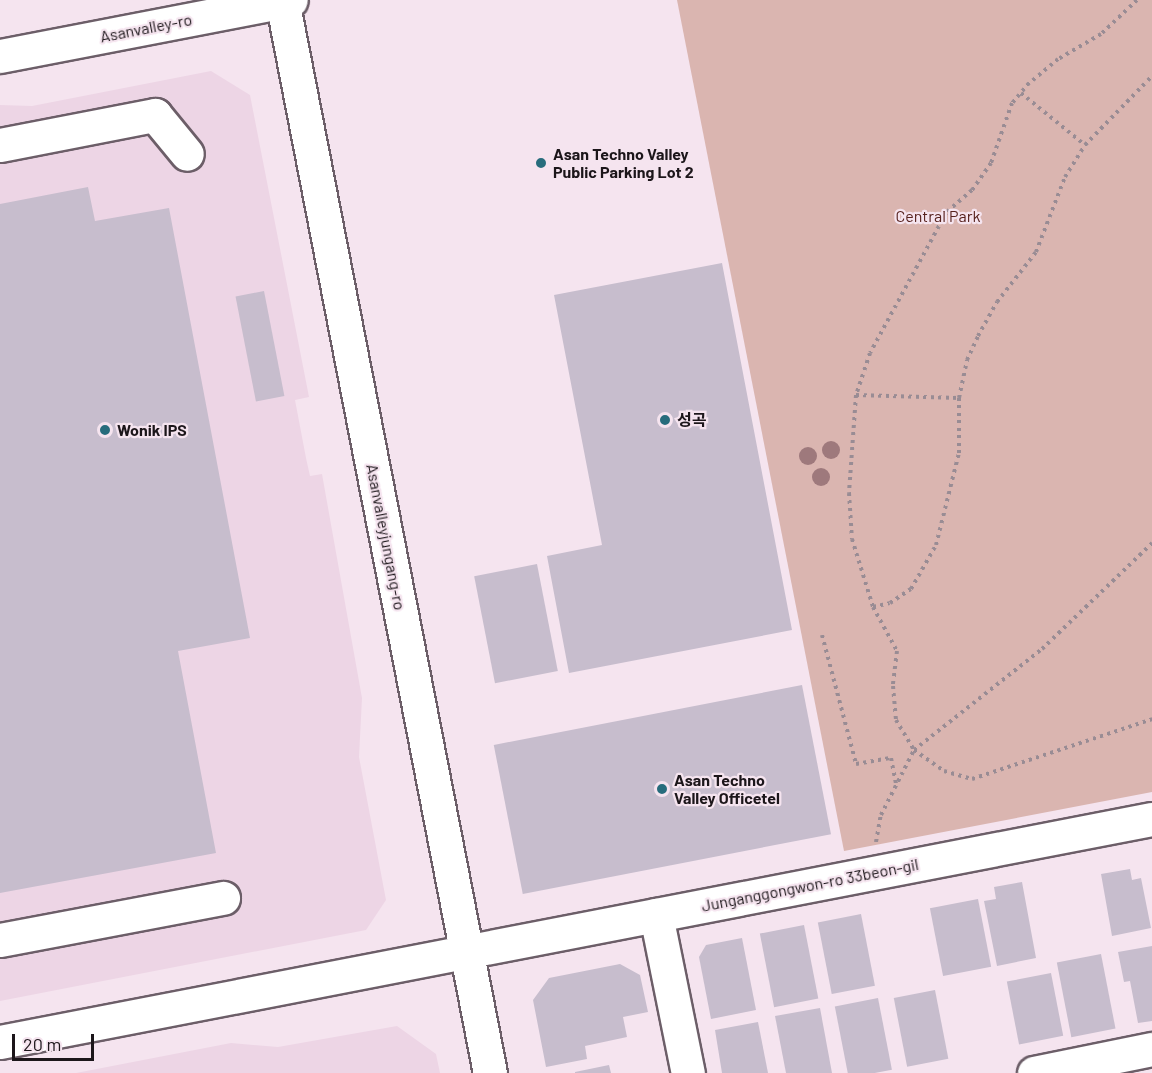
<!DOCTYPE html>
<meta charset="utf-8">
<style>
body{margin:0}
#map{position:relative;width:1152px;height:1073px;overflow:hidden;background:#f5e4ef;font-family:Barlow,"Noto Sans KR",sans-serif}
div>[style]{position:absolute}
.built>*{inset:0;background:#edd5e5}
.green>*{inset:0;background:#dab5b0}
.building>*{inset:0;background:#c7bdcd;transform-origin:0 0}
.path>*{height:4px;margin-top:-2px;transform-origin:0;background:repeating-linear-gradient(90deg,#998c94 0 3px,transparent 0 7.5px)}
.roads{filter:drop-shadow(2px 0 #6c5e68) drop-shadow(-2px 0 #6c5e68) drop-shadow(0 2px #6c5e68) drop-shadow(0 -2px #6c5e68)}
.minor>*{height:33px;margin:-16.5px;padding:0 16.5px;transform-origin:16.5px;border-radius:16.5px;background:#fff}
.trees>*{width:18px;height:18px;margin:-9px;border-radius:50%;background:#9e797c}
.dots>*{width:16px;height:16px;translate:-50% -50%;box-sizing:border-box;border:3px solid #f5e4ef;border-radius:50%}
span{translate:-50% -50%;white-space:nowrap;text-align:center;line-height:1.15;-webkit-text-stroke:4.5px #f5e4ef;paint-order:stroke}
.street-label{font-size:16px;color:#1c161a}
.poi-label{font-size:16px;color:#1c161a;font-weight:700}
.left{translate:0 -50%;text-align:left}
.park-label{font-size:16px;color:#57221e}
.scale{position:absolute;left:12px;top:1034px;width:82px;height:27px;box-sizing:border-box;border:3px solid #1c161a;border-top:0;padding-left:8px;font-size:18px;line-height:21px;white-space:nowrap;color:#1c161a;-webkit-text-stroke:4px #f5e4ef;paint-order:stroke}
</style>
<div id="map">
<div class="built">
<i style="clip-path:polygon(211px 71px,250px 95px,309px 397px,295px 400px,306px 458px,310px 476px,322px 474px,362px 698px,359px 757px,386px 900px,366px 930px,0 1001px,0 105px,32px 106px)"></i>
<i style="clip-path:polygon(397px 1026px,436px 1054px,440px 1073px,76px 1073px,231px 1043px,278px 1047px)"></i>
</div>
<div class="green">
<i style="clip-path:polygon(677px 0,1152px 0,1152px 792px,844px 851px)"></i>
</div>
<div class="building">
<i style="clip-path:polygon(88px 187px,95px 221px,169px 208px,250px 638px,178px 651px,216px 853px,0 893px,0 204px)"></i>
<i style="clip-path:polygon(722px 263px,792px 630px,569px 673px,547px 556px,602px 545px,554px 295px)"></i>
<i style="left:264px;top:291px;width:107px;height:29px;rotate:79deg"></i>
<i style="left:537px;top:564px;width:109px;height:64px;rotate:79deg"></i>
<i style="left:802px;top:685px;width:152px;height:314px;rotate:79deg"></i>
<i style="clip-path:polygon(1130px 869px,1132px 880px,1141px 878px,1151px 928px,1112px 936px,1101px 874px)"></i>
<i style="clip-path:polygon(1022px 882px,1036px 958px,997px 966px,984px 901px,996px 899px,994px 887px)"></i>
<i style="left:978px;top:899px;width:69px;height:49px;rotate:79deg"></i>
<i style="left:861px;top:914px;width:73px;height:44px;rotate:79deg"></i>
<i style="left:804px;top:925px;width:75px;height:45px;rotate:79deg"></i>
<i style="clip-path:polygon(742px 938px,756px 1010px,711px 1019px,699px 957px,706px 945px)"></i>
<i style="clip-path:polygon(1152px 946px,1152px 1021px,1138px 1023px,1130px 981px,1124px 982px,1118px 952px)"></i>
<i style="left:1101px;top:954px;width:76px;height:45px;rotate:79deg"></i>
<i style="clip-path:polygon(620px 964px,640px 975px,648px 1012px,623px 1017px,627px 1037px,585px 1046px,587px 1059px,546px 1067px,533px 1000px,549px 978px)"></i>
<i style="left:1051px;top:973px;width:64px;height:45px;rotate:79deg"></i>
<i style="left:935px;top:990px;width:70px;height:42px;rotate:79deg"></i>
<i style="left:878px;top:998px;width:73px;height:44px;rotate:79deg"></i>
<i style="clip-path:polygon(820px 1008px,832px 1073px,786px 1073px,775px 1016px)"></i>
<i style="clip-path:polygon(758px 1022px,768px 1073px,722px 1073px,715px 1030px)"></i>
<i style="clip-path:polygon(609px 1065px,611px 1073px,575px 1073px,575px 1072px)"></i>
</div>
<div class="path">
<i style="left:1137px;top:0;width:50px;rotate:136.6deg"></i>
<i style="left:1101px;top:34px;width:50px;rotate:149.8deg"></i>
<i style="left:1058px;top:59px;width:38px;rotate:140deg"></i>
<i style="left:1029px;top:83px;width:26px;rotate:130deg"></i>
<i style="left:1012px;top:103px;width:64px;rotate:109.3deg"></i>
<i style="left:991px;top:163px;width:33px;rotate:125deg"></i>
<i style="left:972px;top:190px;width:35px;rotate:139deg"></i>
<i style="left:946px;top:213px;width:159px;rotate:118.5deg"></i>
<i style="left:870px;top:353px;width:44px;rotate:108.4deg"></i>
<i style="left:856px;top:395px;width:98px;rotate:94.1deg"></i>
<i style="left:849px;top:493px;width:46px;rotate:86.3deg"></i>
<i style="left:852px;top:539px;width:71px;rotate:72.8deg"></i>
<i style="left:873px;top:607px;width:50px;rotate:61.4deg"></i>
<i style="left:897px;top:651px;width:35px;rotate:97deg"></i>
<i style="left:893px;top:686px;width:34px;rotate:85deg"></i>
<i style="left:896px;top:720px;width:35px;rotate:59deg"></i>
<i style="left:914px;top:750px;width:37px;rotate:35deg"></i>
<i style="left:944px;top:771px;width:29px;rotate:16deg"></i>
<i style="left:972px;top:779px;width:190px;rotate:-18.4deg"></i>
<i style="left:1021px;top:93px;width:82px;rotate:39.1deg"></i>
<i style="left:856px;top:395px;width:103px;rotate:1.7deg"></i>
<i style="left:873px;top:607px;width:17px;rotate:-13deg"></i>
<i style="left:890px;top:603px;width:25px;rotate:-34deg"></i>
<i style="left:911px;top:589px;width:51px;rotate:-60.4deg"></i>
<i style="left:936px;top:545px;width:95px;rotate:-76deg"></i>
<i style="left:959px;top:453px;width:55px;rotate:-90deg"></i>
<i style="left:959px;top:398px;width:39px;rotate:-78deg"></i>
<i style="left:967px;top:360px;width:26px;rotate:-65deg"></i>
<i style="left:978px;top:336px;width:39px;rotate:-61deg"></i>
<i style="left:997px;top:302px;width:63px;rotate:-52deg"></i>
<i style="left:1036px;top:252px;width:80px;rotate:-68.9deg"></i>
<i style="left:1065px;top:177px;width:38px;rotate:-58deg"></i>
<i style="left:1085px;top:145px;width:96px;rotate:-45.8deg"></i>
<i style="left:822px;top:635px;width:133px;rotate:75.2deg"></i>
<i style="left:856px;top:764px;width:36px;rotate:-10deg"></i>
<i style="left:891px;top:758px;width:26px;rotate:79deg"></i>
<i style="left:876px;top:842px;width:27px;rotate:-80deg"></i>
<i style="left:881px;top:815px;width:73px;rotate:-63.1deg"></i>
<i style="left:914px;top:750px;width:163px;rotate:-38.3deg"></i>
<i style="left:1042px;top:649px;width:153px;rotate:-43.9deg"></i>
</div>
<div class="roads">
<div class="minor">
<i style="left:282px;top:0;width:1093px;rotate:79.03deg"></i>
<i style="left:0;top:56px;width:296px;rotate:-10.9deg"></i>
<i style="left:0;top:145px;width:158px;rotate:-11deg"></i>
<i style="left:155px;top:115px;width:50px;rotate:50.6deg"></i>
<i style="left:656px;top:915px;width:161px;rotate:78.6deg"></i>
<i style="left:0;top:940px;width:227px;rotate:-10.7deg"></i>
<i style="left:0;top:1042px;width:1173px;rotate:-10.96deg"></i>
<i style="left:1034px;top:1073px;width:120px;rotate:-11.5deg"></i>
</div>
</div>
<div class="trees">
<i style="left:831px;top:450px"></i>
<i style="left:808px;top:456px"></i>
<i style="left:821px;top:477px"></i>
</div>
<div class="dots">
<i style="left:541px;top:163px;background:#276c7c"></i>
<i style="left:665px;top:420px;background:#276c7c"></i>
<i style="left:105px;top:430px;background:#276c7c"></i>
<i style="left:662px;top:789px;background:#276c7c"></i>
</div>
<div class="street-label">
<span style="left:146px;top:28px;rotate:-11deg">Asanvalley-ro</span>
<span style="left:386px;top:537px;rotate:79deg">Asanvalleyjungang-ro</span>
<span style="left:810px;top:885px;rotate:-11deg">Junganggongwon-ro 33beon-gil</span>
</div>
<div class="poi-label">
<span class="left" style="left:553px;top:163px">Asan Techno Valley<br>Public Parking Lot 2</span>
<span class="left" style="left:677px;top:420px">성곡</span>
<span class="left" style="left:117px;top:430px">Wonik IPS</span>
<span class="left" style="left:674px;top:789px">Asan Techno<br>Valley Officetel</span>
</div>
<div class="park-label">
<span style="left:938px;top:216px">Central Park</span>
</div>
<div class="scale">20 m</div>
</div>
